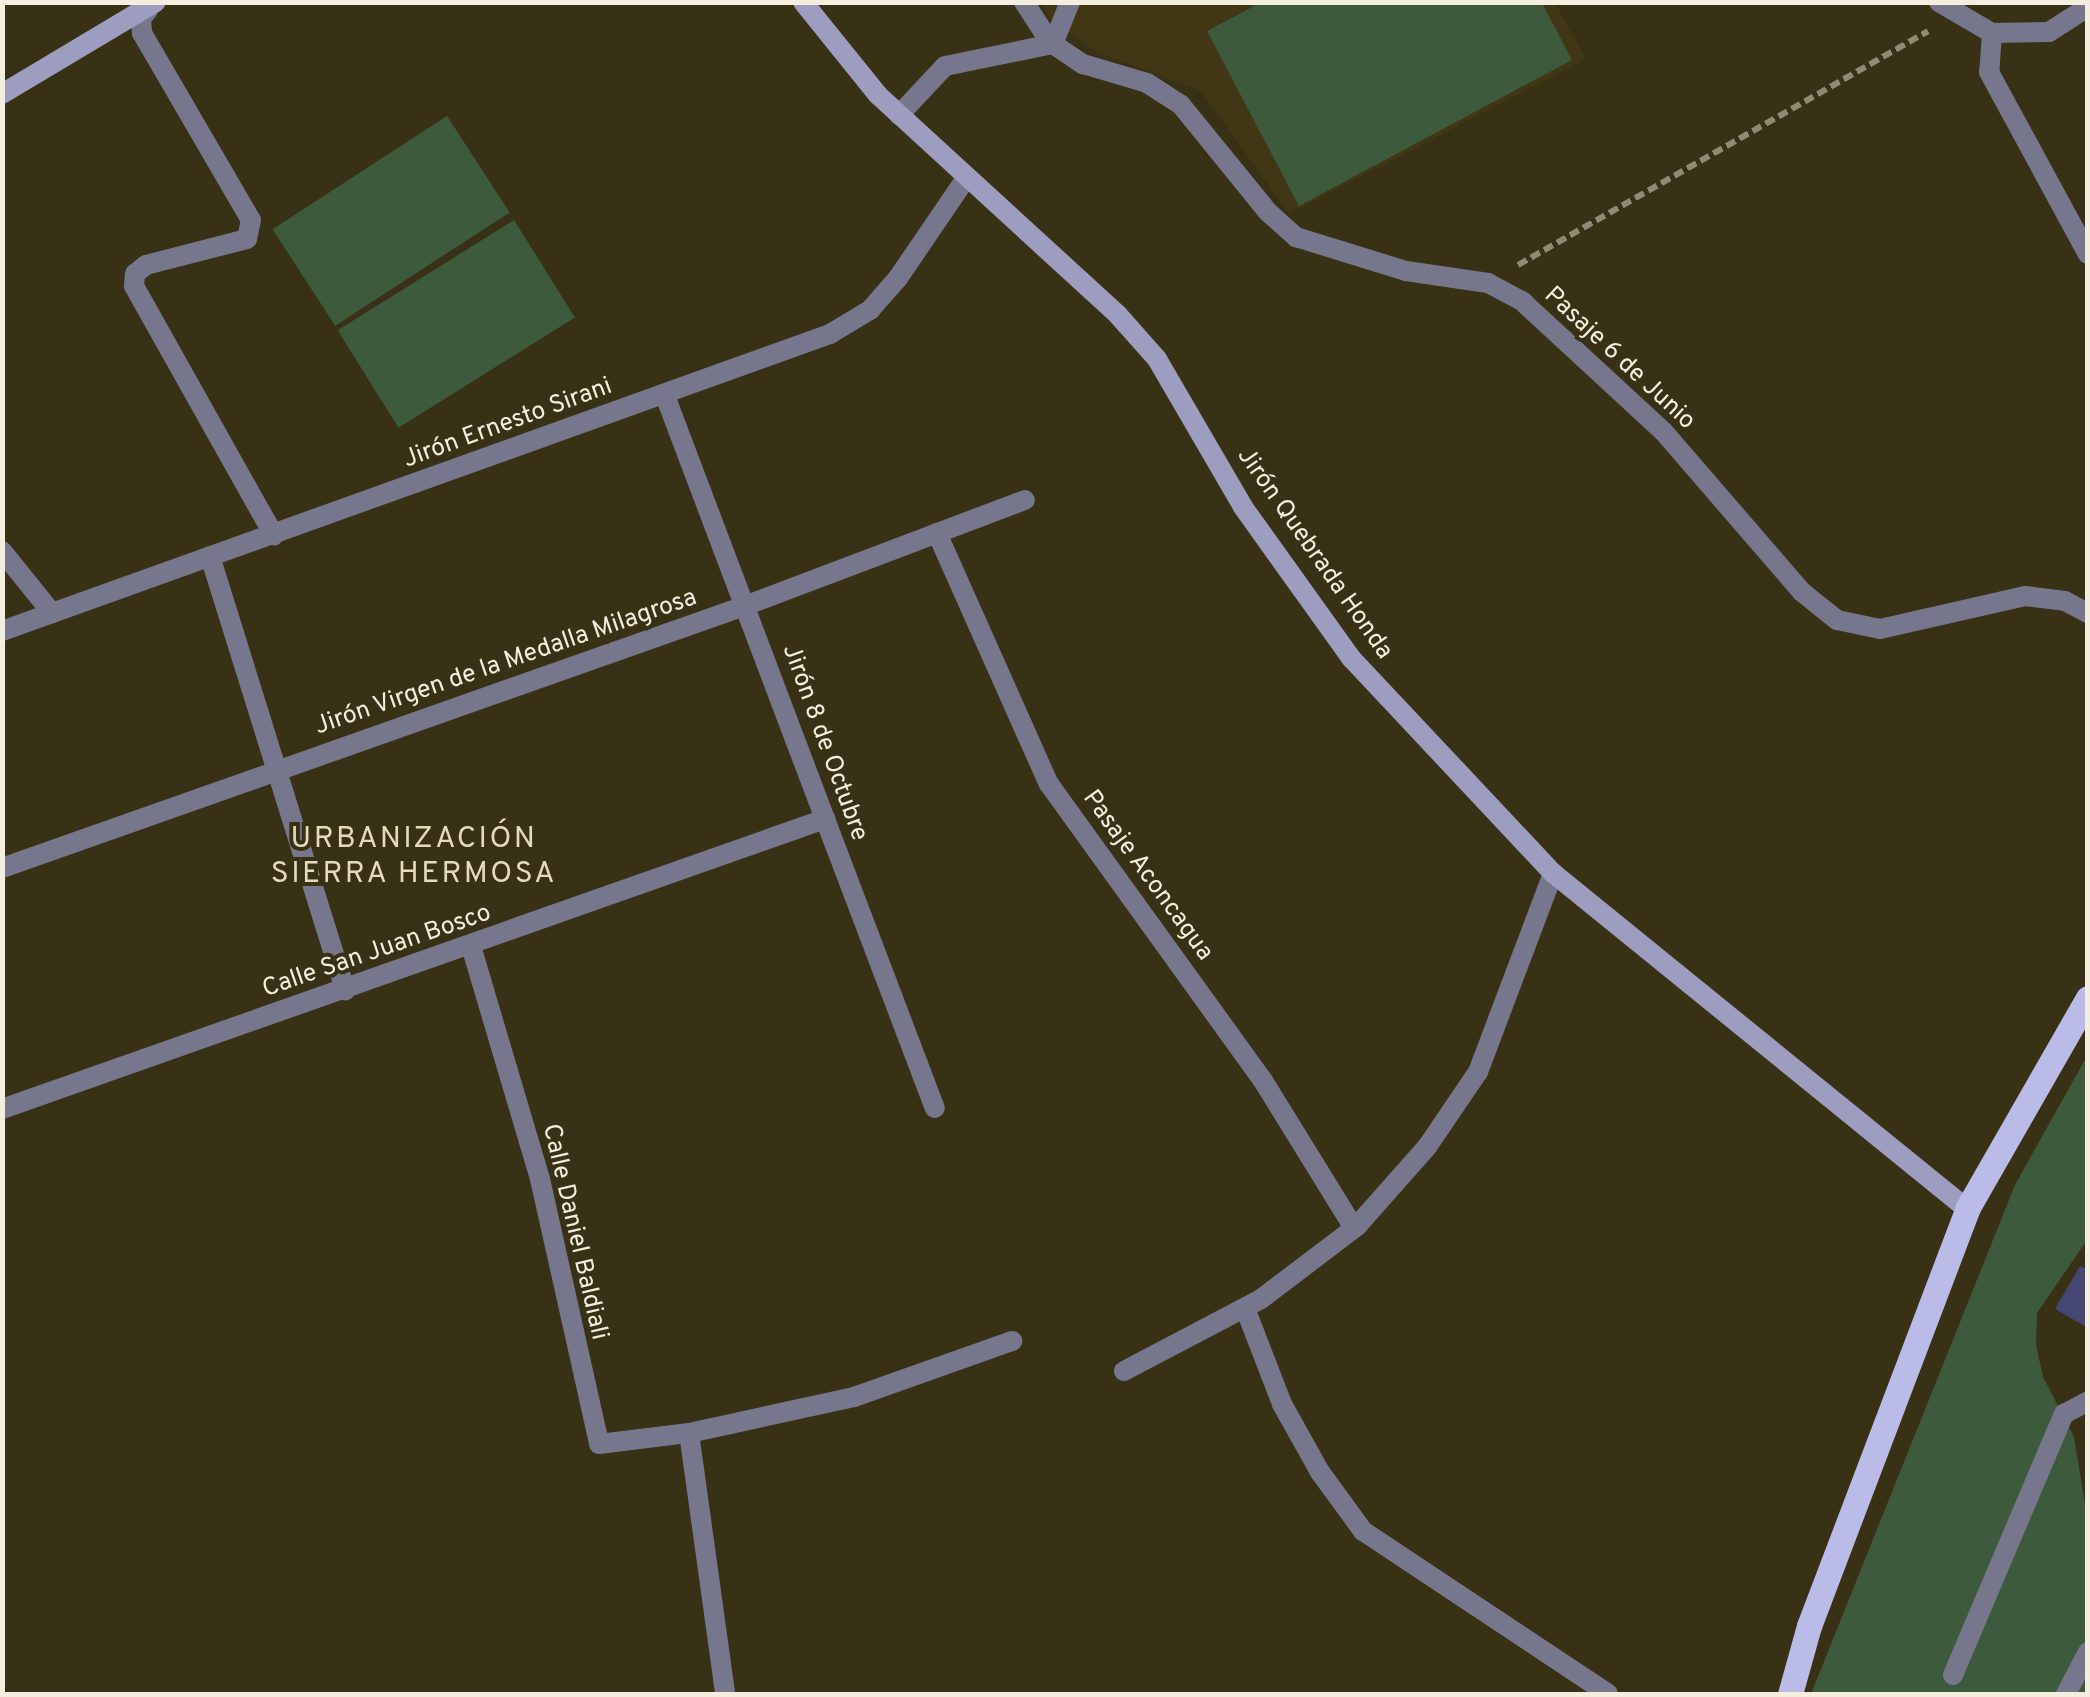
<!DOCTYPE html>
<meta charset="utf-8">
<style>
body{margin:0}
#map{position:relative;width:2090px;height:1697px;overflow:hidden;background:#393116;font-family:Overpass,sans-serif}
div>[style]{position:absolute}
.built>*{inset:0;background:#413714}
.green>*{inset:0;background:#3e5a3c;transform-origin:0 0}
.building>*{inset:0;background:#464673}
.path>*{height:6px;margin-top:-3px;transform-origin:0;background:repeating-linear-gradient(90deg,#908974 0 10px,transparent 0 15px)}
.lane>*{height:20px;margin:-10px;padding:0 10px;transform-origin:10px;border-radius:10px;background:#76778d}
.street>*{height:20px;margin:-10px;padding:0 10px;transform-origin:10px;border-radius:10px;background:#76778d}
.secondary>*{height:20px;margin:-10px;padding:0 10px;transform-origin:10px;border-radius:10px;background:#9d9dc0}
.primary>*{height:25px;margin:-12.5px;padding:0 12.5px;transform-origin:12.5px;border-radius:12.5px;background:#bbbbe8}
span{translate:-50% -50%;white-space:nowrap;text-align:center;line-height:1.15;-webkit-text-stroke:8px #393116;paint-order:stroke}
.street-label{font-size:25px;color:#f3eede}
.quarter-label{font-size:30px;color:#e5dbbb;letter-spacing:2.5px}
.frame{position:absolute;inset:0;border:5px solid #f3eede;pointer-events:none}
</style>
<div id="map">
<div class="built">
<i style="clip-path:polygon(1041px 3px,1555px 3px,1586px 59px,1289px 214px,1201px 91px,1095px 51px,1050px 18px)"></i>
</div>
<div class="green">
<i style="clip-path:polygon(1260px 3px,1542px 3px,1572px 60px,1299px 206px,1207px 31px)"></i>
<i style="left:447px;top:116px;width:115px;height:208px;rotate:57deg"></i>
<i style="left:514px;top:220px;width:115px;height:208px;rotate:58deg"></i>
<i style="clip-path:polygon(2087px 1056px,2087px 1240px,2037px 1313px,2036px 1345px,2043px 1377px,2074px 1437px,2087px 1516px,2087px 1694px,1811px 1694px,2015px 1185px)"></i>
</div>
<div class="building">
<i style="clip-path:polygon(2080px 1266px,2088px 1270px,2088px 1328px,2055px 1309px)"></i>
</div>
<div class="path">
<i style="left:1518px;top:265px;width:472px;rotate:-29.7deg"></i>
</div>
<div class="lane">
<i style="left:1024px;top:2px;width:48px;rotate:57deg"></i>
<i style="left:1050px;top:42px;width:40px;rotate:34deg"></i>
<i style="left:1083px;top:64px;width:67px;rotate:16.5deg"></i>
<i style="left:1147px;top:83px;width:40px;rotate:32.9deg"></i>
<i style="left:1181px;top:105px;width:138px;rotate:50.9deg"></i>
<i style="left:1268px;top:212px;width:38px;rotate:42deg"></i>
<i style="left:1296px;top:237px;width:115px;rotate:17.2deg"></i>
<i style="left:1406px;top:271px;width:83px;rotate:8.3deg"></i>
<i style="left:1488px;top:283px;width:40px;rotate:28deg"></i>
<i style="left:1523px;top:302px;width:190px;rotate:42.7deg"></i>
<i style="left:1663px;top:431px;width:213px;rotate:49.2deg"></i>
<i style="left:1802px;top:592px;width:45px;rotate:38.7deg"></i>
<i style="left:1837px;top:620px;width:44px;rotate:11.8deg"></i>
<i style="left:1880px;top:629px;width:149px;rotate:-12.8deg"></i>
<i style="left:2025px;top:596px;width:40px;rotate:7.1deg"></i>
<i style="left:2065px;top:601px;width:26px;rotate:28deg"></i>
<i style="left:899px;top:115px;width:67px;rotate:-46.8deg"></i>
<i style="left:945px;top:66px;width:110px;rotate:-11.5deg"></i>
<i style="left:1053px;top:44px;width:45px;rotate:-68deg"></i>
<i style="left:937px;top:533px;width:275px;rotate:66deg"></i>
<i style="left:1049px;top:784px;width:364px;rotate:54.2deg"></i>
<i style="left:1262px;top:1079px;width:175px;rotate:58.3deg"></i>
<i style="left:2px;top:551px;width:80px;rotate:51.1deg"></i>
<i style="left:825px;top:819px;width:309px;rotate:69.2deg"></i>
<i style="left:471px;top:946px;width:243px;rotate:73.5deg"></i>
<i style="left:540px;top:1179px;width:271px;rotate:77.4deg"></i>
<i style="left:599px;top:1444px;width:91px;rotate:-7deg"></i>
<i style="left:689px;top:1433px;width:169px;rotate:-12.3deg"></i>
<i style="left:854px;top:1397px;width:168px;rotate:-19.5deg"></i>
<i style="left:1245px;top:1308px;width:103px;rotate:68.9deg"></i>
<i style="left:1282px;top:1404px;width:78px;rotate:60.8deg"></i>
<i style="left:1320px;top:1472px;width:73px;rotate:53.9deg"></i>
<i style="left:1363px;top:1531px;width:294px;rotate:33.6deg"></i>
<i style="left:1124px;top:1371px;width:155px;rotate:-27.7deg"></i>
<i style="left:1261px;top:1299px;width:121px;rotate:-37.2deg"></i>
<i style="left:1357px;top:1226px;width:106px;rotate:-48.5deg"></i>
<i style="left:1427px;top:1147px;width:91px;rotate:-55.8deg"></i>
<i style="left:1478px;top:1072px;width:213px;rotate:-69.3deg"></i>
<i style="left:1953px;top:1675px;width:284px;rotate:-67deg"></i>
<i style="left:2064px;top:1414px;width:27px;rotate:-28deg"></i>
<i style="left:2066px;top:1694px;width:47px;rotate:-62.4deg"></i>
</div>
<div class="street">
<i style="left:1939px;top:2px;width:61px;rotate:30.3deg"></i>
<i style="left:1992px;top:33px;width:57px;rotate:-1deg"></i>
<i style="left:2049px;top:32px;width:46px;rotate:-32.7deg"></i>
<i style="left:148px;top:10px;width:11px;rotate:128deg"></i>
<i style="left:141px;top:19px;width:14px;rotate:86deg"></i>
<i style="left:142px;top:33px;width:216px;rotate:59.8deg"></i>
<i style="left:251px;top:220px;width:19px;rotate:102deg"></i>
<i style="left:247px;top:239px;width:104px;rotate:165.6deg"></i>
<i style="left:146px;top:265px;width:14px;rotate:141deg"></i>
<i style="left:135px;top:274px;width:12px;rotate:95deg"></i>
<i style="left:134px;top:286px;width:286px;rotate:60.7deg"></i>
<i style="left:1992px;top:33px;width:39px;rotate:94deg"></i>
<i style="left:1989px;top:72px;width:207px;rotate:61.5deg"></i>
<i style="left:210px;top:556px;width:455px;rotate:72.7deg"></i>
<i style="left:2px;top:631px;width:880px;rotate:-19.73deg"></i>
<i style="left:830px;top:334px;width:47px;rotate:-31deg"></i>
<i style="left:870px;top:310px;width:43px;rotate:-48.8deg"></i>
<i style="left:898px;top:278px;width:122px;rotate:-55.7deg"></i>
<i style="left:2px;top:868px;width:790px;rotate:-19.44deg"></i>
<i style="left:747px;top:605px;width:297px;rotate:-20.7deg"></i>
<i style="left:2px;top:1109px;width:873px;rotate:-19.41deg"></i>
<i style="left:825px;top:819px;width:453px;rotate:-110.7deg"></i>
<i style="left:689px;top:1433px;width:263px;rotate:82.1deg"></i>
</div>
<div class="secondary">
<i style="left:803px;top:2px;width:119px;rotate:51.1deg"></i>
<i style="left:878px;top:95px;width:326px;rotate:42.5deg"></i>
<i style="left:1118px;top:315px;width:59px;rotate:48.4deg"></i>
<i style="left:1157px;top:359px;width:171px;rotate:59.8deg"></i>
<i style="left:1243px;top:507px;width:186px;rotate:54.4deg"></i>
<i style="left:1351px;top:658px;width:295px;rotate:46.8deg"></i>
<i style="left:1553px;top:873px;width:533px;rotate:39.06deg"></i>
<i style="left:2px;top:94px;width:179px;rotate:-30.9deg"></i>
</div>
<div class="primary">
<i style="left:1790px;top:1694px;width:71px;rotate:-74.4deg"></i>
<i style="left:1809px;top:1626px;width:446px;rotate:-69.2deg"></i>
<i style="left:1967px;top:1209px;width:243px;rotate:-60.2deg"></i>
</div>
<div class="street-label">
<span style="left:1619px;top:359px;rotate:43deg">Pasaje 6 de Junio</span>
<span style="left:508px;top:424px;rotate:-20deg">Jirón Ernesto Sirani</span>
<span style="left:1314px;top:554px;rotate:55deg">Jirón Quebrada Honda</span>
<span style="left:506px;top:663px;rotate:-19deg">Jirón Virgen de la Medalla Milagrosa</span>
<span style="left:824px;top:743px;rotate:70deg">Jirón 8 de Octubre</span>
<span style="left:1147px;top:876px;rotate:54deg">Pasaje Aconcagua</span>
<span style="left:377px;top:952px;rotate:-19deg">Calle San Juan Bosco</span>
<span style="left:574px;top:1232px;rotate:77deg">Calle Daniel Baldiali</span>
</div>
<div class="quarter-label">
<span style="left:414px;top:857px">URBANIZACIÓN<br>SIERRA HERMOSA</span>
</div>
<div class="frame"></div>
</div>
